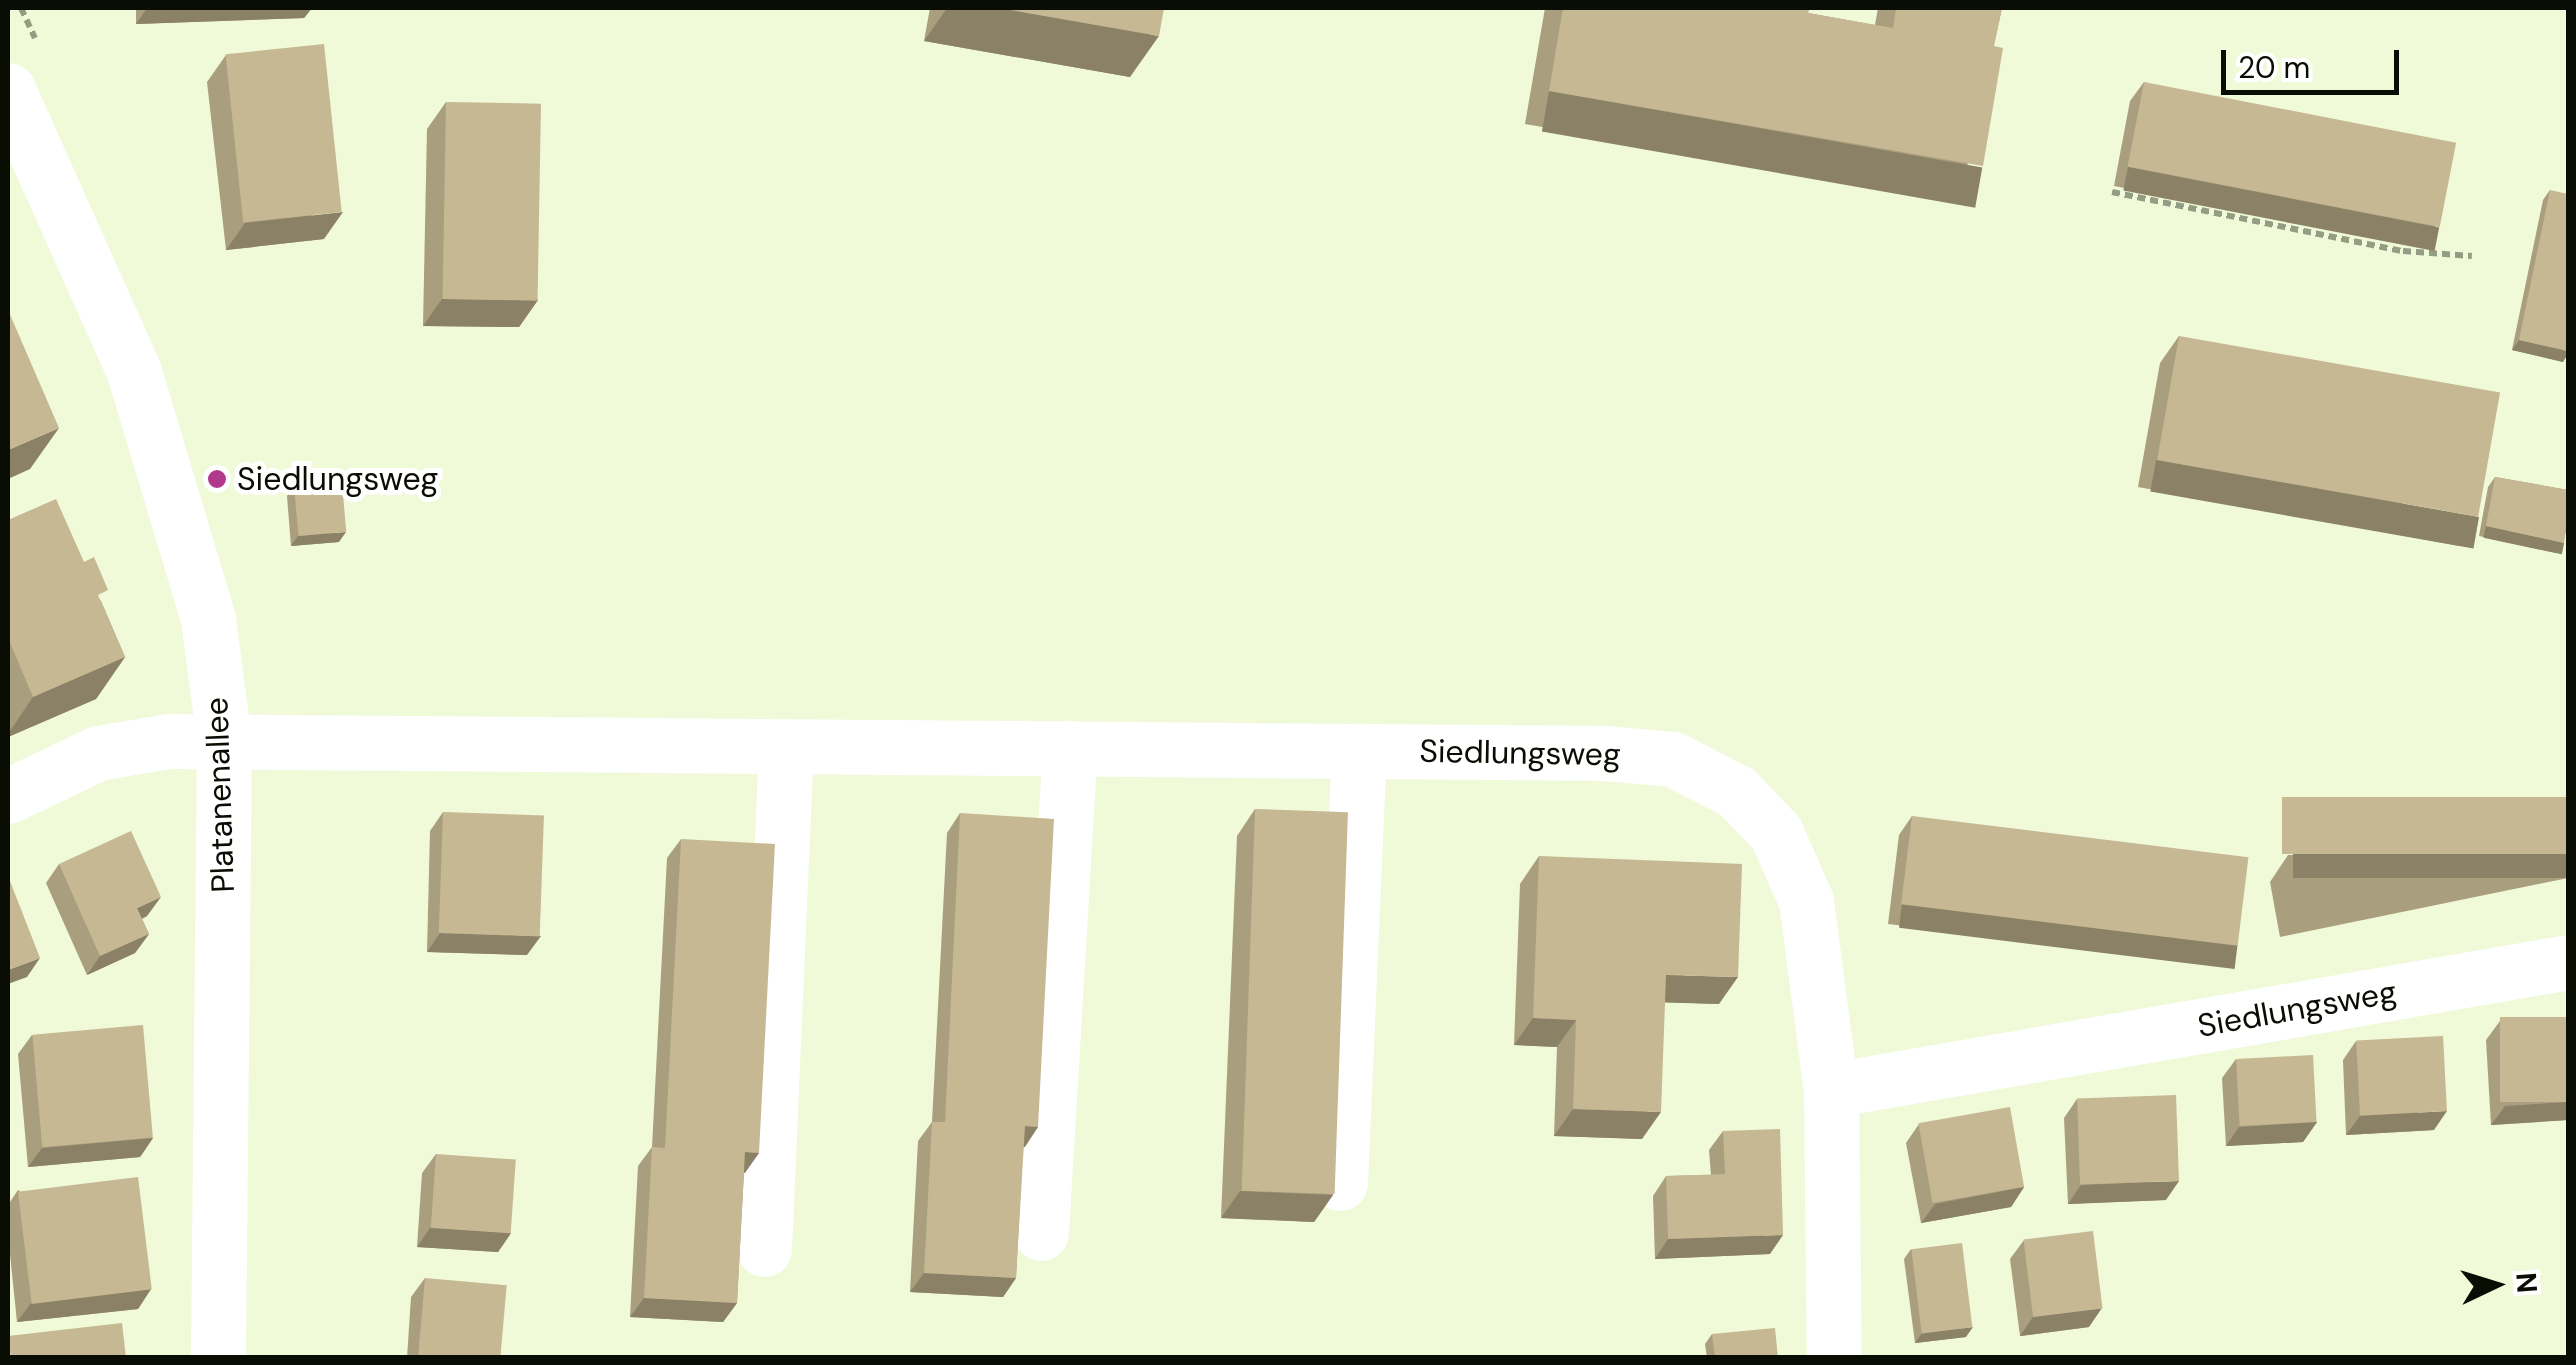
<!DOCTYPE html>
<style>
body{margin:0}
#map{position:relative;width:2576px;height:1365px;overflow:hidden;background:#f0f9d8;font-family:"DM Sans",sans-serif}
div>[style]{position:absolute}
.path>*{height:6px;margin-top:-3px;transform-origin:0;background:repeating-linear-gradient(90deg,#959c84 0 8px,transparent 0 13px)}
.minor>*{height:55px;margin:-27.5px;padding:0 27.5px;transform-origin:27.5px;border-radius:27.5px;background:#fff}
.wall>*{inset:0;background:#a99e7e}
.shaded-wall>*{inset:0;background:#8a8166;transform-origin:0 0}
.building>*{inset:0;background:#c5b892;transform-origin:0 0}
.dots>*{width:28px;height:28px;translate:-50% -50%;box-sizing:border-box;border:5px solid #fff;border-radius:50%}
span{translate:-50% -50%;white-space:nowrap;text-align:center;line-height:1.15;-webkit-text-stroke:10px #fff;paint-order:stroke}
.poi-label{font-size:32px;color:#0a0d04}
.left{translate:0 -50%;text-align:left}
.street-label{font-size:32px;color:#0a0d04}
.frame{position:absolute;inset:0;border:10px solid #0a0d04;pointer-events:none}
.north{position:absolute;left:2446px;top:1235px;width:100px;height:100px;-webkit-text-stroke:8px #fff;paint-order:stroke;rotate:86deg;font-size:28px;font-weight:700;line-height:40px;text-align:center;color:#0a0d04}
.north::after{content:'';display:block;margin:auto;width:35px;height:45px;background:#0a0d04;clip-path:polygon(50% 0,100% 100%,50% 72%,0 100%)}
.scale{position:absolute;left:2221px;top:50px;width:178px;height:45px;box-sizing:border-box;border:5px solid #0a0d04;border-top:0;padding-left:12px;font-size:30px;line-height:35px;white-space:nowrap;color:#0a0d04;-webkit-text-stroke:8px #fff;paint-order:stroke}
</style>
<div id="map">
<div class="path">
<i style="left:21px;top:8px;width:33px;rotate:65deg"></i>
<i style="left:2112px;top:192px;width:297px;rotate:11.5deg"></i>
<i style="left:2403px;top:251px;width:69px;rotate:4.1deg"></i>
</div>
<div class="minor">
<i style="left:8px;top:90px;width:309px;rotate:65.9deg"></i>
<i style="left:134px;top:372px;width:258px;rotate:73.3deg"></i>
<i style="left:208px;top:619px;width:123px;rotate:82.5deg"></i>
<i style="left:224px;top:741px;width:617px;rotate:90.56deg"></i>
<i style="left:8px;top:796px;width:100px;rotate:-25.5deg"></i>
<i style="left:98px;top:753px;width:71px;rotate:-9.7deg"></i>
<i style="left:168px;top:741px;width:1436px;rotate:0.48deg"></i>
<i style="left:1604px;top:753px;width:69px;rotate:5deg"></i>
<i style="left:1673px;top:759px;width:72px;rotate:27.3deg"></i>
<i style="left:1737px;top:792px;width:57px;rotate:46.4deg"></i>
<i style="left:1776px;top:833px;width:74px;rotate:66.2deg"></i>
<i style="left:1806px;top:901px;width:191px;rotate:82.5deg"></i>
<i style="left:1831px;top:1090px;width:268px;rotate:89.4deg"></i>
<i style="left:1831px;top:1090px;width:748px;rotate:-9.85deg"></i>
<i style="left:1340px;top:1183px;width:433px;rotate:-87.5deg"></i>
<i style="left:1041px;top:1233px;width:486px;rotate:-86.6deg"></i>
<i style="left:764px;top:1249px;width:503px;rotate:-87.5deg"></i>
</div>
<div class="wall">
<i style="clip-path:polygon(136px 8px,312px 8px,304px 18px,136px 24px)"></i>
<i style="clip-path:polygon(930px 8px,1164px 8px,1130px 77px,924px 41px)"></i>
<i style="clip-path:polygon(1545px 8px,1809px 8px,1808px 13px,1875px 25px,1878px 8px,2002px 8px,1960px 199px,1525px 124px)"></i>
<i style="clip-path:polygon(226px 55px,324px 239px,226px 250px,207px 82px)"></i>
<i style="clip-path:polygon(2144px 82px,2439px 228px,2426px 247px,2114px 186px,2130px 101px)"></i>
<i style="clip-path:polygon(446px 102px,538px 300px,519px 327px,423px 326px,427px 129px)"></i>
<i style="clip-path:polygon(2550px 190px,2563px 362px,2512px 350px,2543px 200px)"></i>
<i style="clip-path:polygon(2179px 336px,2460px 546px,2138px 487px,2160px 363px)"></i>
<i style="clip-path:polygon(2495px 477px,2568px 490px,2568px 485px,2568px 534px,2565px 533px,2557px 553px,2479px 536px,2488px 487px)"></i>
<i style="clip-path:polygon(294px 486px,339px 542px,291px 546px,287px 496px)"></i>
<i style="clip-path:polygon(8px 520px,101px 601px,125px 657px,96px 699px,8px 737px)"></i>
<i style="clip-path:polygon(1255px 809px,1333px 1195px,1314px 1222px,1221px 1218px,1237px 836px)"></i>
<i style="clip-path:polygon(443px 812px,527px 955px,427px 952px,430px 831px)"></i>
<i style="clip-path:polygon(960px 813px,1038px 1127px,1023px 1146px,1016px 1278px,1003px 1297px,910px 1292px,918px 1141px,932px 1122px,947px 833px)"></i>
<i style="clip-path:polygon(1912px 816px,2238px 945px,2225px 964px,1888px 924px,1899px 835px)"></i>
<i style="clip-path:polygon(681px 839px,759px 1153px,744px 1172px,737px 1303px,723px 1322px,630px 1317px,638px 1166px,652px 1147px,667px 858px)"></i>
<i style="clip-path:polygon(2568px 854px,2568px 878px,2280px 937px,2270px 882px,2288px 855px)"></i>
<i style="clip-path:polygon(1539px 856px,1719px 1004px,1665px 1002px,1642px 1139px,1554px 1136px,1557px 1047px,1514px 1045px,1520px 884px)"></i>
<i style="clip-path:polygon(59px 864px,147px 916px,142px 919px,149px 934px,135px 953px,87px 975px,46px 883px)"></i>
<i style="clip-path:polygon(2568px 1017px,2568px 1120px,2491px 1125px,2486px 1040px,2500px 1021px)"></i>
<i style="clip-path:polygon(32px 1035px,153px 1138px,140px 1157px,28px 1167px,18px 1054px)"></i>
<i style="clip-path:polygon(2356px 1041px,2434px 1130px,2346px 1135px,2343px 1060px)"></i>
<i style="clip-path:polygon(2236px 1059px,2317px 1122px,2303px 1142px,2226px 1146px,2222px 1078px)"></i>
<i style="clip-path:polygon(2077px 1099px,2166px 1200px,2068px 1204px,2064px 1118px)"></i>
<i style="clip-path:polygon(1919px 1124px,2024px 1187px,2011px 1207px,1921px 1223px,1906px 1143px)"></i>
<i style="clip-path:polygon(1723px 1131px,1770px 1254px,1655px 1259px,1653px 1196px,1666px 1176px,1711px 1175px,1709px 1150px)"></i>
<i style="clip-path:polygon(436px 1154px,511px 1233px,498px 1252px,417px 1247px,422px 1173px)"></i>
<i style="clip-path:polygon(18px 1190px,151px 1289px,138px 1309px,17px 1322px,8px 1235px,8px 1205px)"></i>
<i style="clip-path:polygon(2024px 1240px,2089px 1327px,2020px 1336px,2010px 1259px)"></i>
<i style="clip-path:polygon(1911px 1249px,1966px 1337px,1915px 1343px,1904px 1259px)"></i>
<i style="clip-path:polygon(425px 1278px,501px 1358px,407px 1358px,411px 1297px)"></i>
<i style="clip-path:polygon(1712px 1334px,1778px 1358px,1707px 1358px,1705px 1344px)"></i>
</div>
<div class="shaded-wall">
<i style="clip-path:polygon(147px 8px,312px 8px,304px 18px,136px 24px)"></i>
<i style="clip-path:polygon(947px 8px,999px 8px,1159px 36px,1130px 77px,924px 41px)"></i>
<i style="left:1549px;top:91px;width:440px;height:41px;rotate:10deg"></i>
<i style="left:2128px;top:167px;width:317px;height:24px;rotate:11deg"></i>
<i style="clip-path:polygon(343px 212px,324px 239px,226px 250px,245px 223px)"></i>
<i style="clip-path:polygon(442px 299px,538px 300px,519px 327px,423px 326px)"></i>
<i style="clip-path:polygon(2519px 340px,2568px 351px,2568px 354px,2563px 362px,2512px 350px)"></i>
<i style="clip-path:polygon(59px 428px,30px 469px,8px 479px,8px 450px)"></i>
<i style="left:2156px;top:460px;width:328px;height:32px;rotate:10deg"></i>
<i style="left:2486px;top:526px;width:80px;height:12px;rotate:12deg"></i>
<i style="clip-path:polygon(346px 532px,339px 542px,291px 546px,298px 536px)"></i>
<i style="clip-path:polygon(125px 657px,96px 699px,8px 737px,8px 734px,33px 697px)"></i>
<i style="left:2568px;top:854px;width:24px;height:275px;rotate:90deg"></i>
<i style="clip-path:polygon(161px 897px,147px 916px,124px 927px,137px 908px)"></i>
<i style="left:1902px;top:904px;width:338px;height:24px;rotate:7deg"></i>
<i style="clip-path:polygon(440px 933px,541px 936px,527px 955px,427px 952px)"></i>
<i style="clip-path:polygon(149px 934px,135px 953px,87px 975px,100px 956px)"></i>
<i style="clip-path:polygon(40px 958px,27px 977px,8px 984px,8px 970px)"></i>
<i style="clip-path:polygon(1666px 975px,1738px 977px,1719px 1004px,1647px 1002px)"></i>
<i style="clip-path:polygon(1533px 1018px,1576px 1020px,1557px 1047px,1514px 1045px)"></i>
<i style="clip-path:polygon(2568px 1102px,2568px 1120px,2491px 1125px,2505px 1106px)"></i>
<i style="clip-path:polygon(1573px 1109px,1661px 1112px,1642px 1139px,1554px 1136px)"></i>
<i style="clip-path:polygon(2447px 1111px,2434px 1130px,2346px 1135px,2360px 1116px)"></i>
<i style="clip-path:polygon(2317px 1122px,2303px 1142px,2226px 1146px,2239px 1127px)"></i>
<i style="clip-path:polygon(1025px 1126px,1038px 1127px,1025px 1147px,1011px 1146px)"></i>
<i style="clip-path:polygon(153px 1138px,140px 1157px,28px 1167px,42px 1148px)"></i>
<i style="clip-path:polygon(745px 1152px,759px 1153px,745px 1173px,731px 1172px)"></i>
<i style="clip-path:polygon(2179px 1181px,2166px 1200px,2068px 1204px,2081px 1185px)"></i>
<i style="clip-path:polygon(2024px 1187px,2011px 1207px,1921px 1223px,1935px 1204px)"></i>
<i style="clip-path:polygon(1240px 1191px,1333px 1195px,1314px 1222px,1221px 1218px)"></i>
<i style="clip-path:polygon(430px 1228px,511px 1233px,498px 1252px,417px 1247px)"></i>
<i style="clip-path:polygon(1783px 1235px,1770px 1254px,1655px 1259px,1668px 1239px)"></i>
<i style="clip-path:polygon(924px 1273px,1016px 1278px,1003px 1297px,910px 1292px)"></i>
<i style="clip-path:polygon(151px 1289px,138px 1309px,17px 1322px,31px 1303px)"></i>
<i style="clip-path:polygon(644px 1298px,737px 1303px,723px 1322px,630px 1317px)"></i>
<i style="clip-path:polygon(2102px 1308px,2089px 1327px,2020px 1336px,2033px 1317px)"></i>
<i style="clip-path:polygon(1973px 1327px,1966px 1337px,1915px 1343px,1922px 1333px)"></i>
</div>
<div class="building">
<i style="clip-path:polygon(999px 8px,1164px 8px,1159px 36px)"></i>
<i style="clip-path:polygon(1563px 8px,1773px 8px,1790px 10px,1791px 8px,1809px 8px,1808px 13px,1893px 28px,1896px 8px,2002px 8px,1994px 46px,2003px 48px,1983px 166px,1549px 91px)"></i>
<i style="left:324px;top:44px;width:169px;height:99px;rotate:84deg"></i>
<i style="left:2144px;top:82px;width:318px;height:86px;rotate:11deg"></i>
<i style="left:446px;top:102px;width:95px;height:197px;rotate:1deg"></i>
<i style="clip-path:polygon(2550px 190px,2568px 194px,2568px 351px,2519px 340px)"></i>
<i style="clip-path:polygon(8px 310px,59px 428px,8px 450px)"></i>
<i style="left:2179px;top:336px;width:326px;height:126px;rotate:10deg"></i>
<i style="clip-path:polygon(2495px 477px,2568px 490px,2568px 515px,2564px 543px,2486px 526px)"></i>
<i style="left:342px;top:483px;width:49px;height:48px;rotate:85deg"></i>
<i style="clip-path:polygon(56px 499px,84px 562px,94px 557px,108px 590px,98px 595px,125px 657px,33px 697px,8px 638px,8px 520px)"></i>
<i style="left:2568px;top:797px;width:57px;height:286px;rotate:90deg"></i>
<i style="left:1255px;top:809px;width:93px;height:382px;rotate:2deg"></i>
<i style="left:443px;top:812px;width:101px;height:121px;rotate:2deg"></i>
<i style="clip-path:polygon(960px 813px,1054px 819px,1038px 1127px,1025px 1126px,1016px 1278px,924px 1273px,932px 1122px,945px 1122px)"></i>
<i style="left:1912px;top:816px;width:339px;height:89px;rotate:7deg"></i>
<i style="clip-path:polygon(131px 831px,161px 897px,137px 908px,149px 934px,100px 956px,59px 864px)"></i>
<i style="clip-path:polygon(681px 839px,775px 844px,759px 1153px,745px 1152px,737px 1303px,644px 1298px,652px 1147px,665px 1148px)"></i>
<i style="clip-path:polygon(1539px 856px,1742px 864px,1738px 977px,1666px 975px,1661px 1112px,1573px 1109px,1576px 1020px,1533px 1018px)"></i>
<i style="clip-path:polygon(8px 876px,40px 958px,8px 970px)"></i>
<i style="left:2568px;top:1017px;width:85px;height:68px;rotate:90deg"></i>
<i style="left:143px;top:1025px;width:113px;height:111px;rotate:85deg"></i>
<i style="left:2443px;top:1036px;width:75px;height:87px;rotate:87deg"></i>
<i style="left:2313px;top:1055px;width:67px;height:77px;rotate:87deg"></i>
<i style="left:2176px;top:1095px;width:86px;height:99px;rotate:88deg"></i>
<i style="left:2010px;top:1107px;width:81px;height:93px;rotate:80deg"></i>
<i style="clip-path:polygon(1780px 1129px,1783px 1235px,1668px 1239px,1666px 1176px,1725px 1174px,1723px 1131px)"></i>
<i style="left:436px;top:1154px;width:80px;height:74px;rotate:4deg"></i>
<i style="left:138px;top:1177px;width:113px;height:121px;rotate:83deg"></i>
<i style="left:2093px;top:1231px;width:78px;height:70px;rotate:83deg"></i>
<i style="left:1962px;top:1243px;width:85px;height:51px;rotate:83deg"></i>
<i style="left:425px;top:1278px;width:82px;height:80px;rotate:5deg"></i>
<i style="clip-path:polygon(122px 1323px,126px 1358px,11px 1358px,8px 1336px)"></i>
<i style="clip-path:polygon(1775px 1328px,1778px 1358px,1715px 1358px,1712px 1334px)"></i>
</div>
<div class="dots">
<i style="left:217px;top:479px;background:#b0388d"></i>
</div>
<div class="poi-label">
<span class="left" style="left:237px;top:479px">Siedlungsweg</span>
</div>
<div class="street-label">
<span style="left:1520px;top:753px;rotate:1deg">Siedlungsweg</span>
<span style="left:220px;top:795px;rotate:-92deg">Platanenallee</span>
<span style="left:2297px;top:1009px;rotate:-10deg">Siedlungsweg</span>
</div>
<div class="frame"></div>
<div class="north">N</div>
<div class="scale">20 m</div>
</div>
